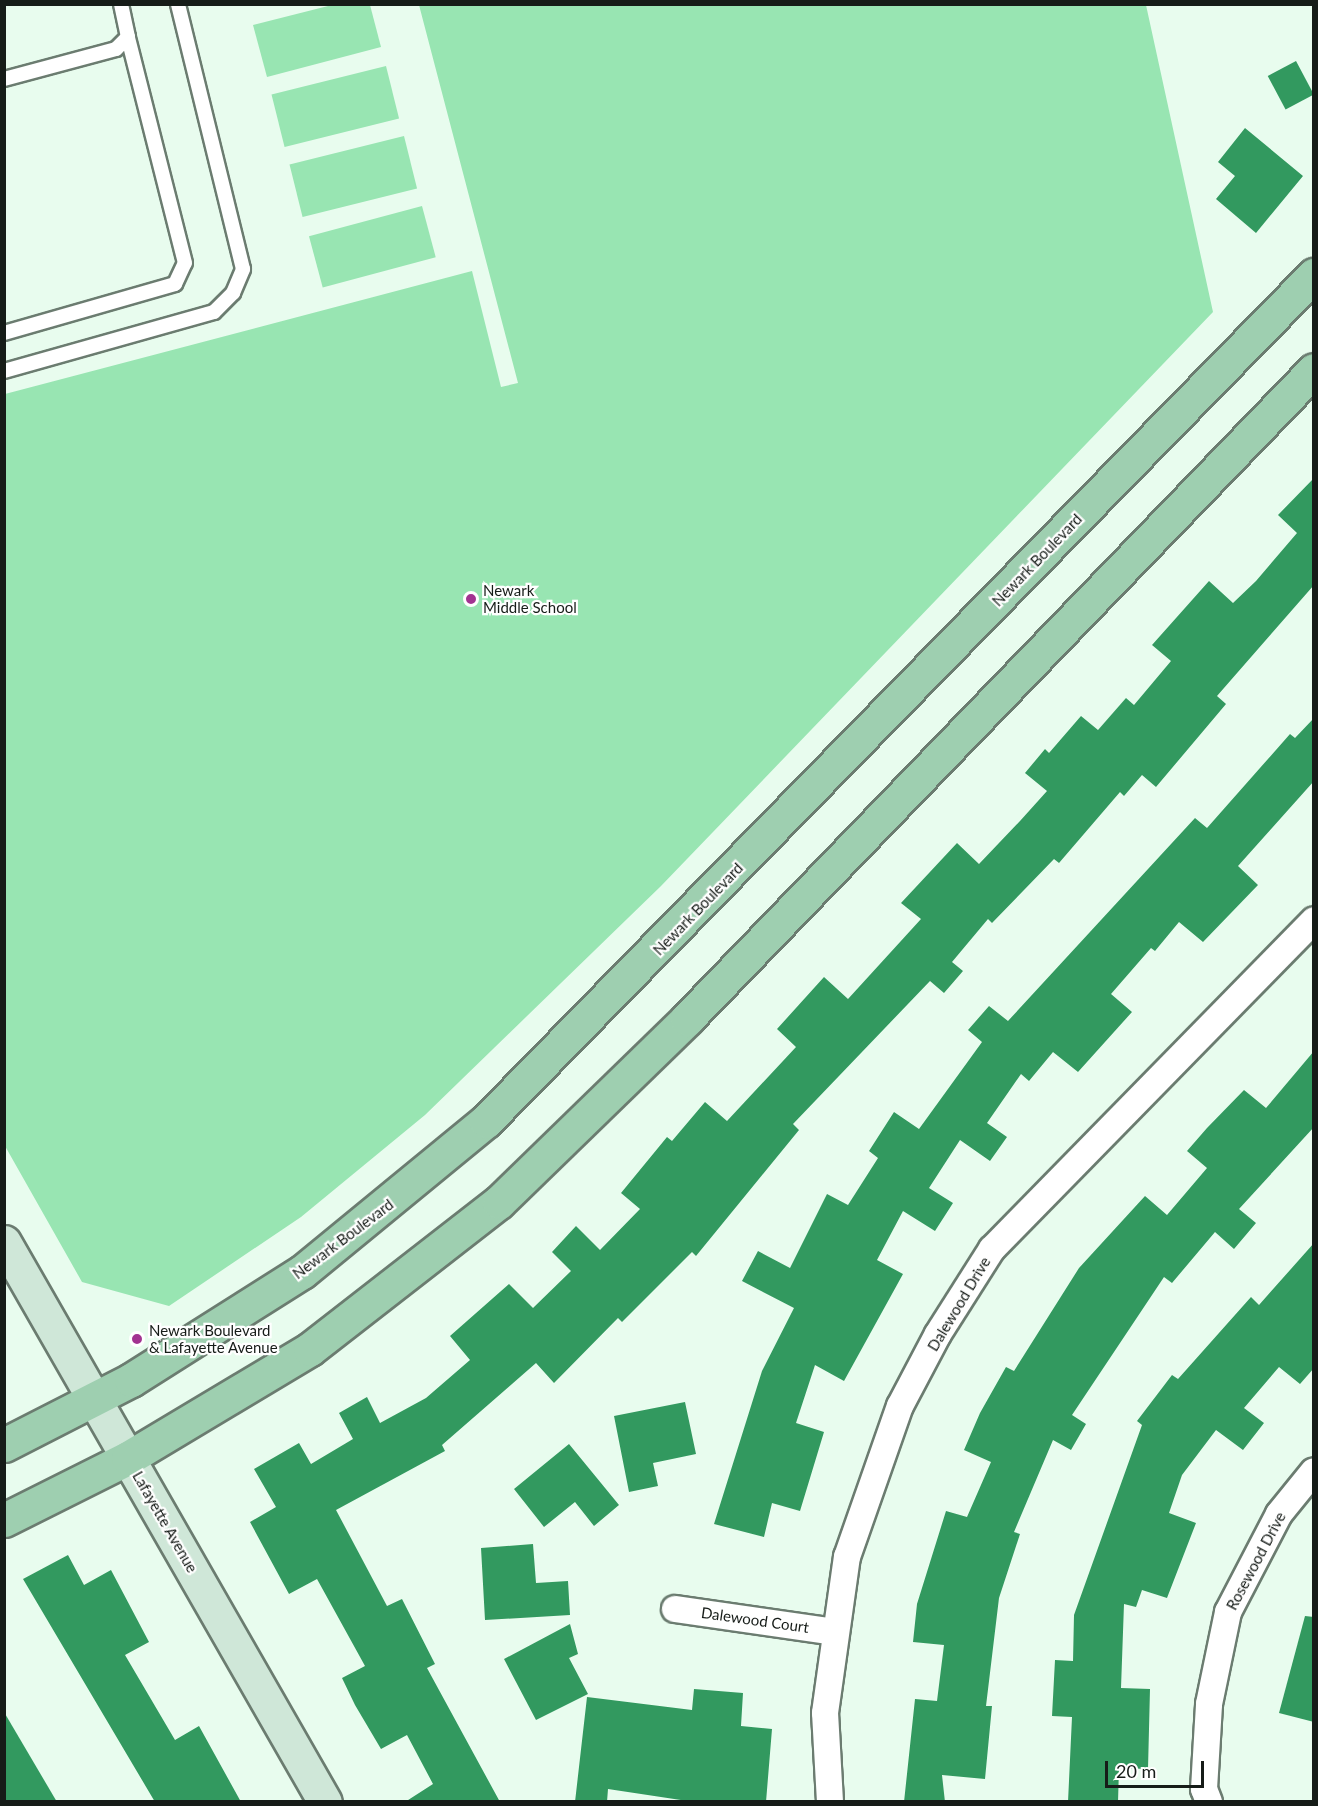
<!DOCTYPE html>
<style>
body{margin:0}
#map{position:relative;width:1318px;height:1806px;overflow:hidden;background:#e8fcee;font-family:Lato,sans-serif}
div>[style]{position:absolute}
.green>*{inset:0;background:#98e5b2;transform-origin:0 0}
.building>*{inset:0;background:#32995f;transform-origin:0 0}
.roads{filter:drop-shadow(2px 0 #6b7c70) drop-shadow(-2px 0 #6b7c70) drop-shadow(0 2px #6b7c70) drop-shadow(0 -2px #6b7c70)}
.lane>*{height:14px;margin:-7px;padding:0 7px;transform-origin:7px;border-radius:7px;background:#fff}
.street>*{height:26px;margin:-13px;padding:0 13px;transform-origin:13px;border-radius:13px;background:#fff}
.secondary>*{height:33px;margin:-16.5px;padding:0 16.5px;transform-origin:16.5px;border-radius:16.5px;background:#cfe7d8}
.primary>*{height:33px;margin:-16.5px;padding:0 16.5px;transform-origin:16.5px;border-radius:16.5px;background:#9ecfb0}
.dots>*{width:16px;height:16px;translate:-50% -50%;box-sizing:border-box;border:3px solid #fff;border-radius:50%}
span{translate:-50% -50%;white-space:nowrap;text-align:center;line-height:1.15;-webkit-text-stroke:4.5px #fff;paint-order:stroke}
.street-label{font-size:15px;color:#161c18}
.poi-label{font-size:15px;color:#161c18}
.left{translate:0 -50%;text-align:left}
.frame{position:absolute;inset:0;border:6px solid #161c18;pointer-events:none}
.scale{position:absolute;left:1105px;top:1761px;width:99px;height:27px;box-sizing:border-box;border:3px solid #161c18;border-top:0;padding-left:8px;font-size:18px;line-height:21px;white-space:nowrap;color:#161c18;-webkit-text-stroke:4px #fff;paint-order:stroke}
</style>
<div id="map">
<div class="green">
<i style="clip-path:polygon(332px 5px,370px 5px,381px 47px,267px 77px,253px 25px)"></i>
<i style="clip-path:polygon(419px 5px,1146px 5px,1213px 312px,661px 886px,425px 1115px,301px 1217px,169px 1306px,82px 1282px,5px 1146px,5px 394px,472px 271px,501px 387px,518px 383px)"></i>
<i style="left:386px;top:66px;width:54px;height:118px;rotate:76deg"></i>
<i style="left:404px;top:136px;width:54px;height:118px;rotate:76deg"></i>
<i style="left:422px;top:206px;width:53px;height:117px;rotate:75deg"></i>
</div>
<div class="building">
<i style="left:1296px;top:61px;width:38px;height:32px;rotate:62deg"></i>
<i style="clip-path:polygon(1245px 128px,1303px 176px,1256px 233px,1216px 199px,1235px 176px,1218px 162px)"></i>
<i style="clip-path:polygon(1314px 478px,1314px 585px,1217px 696px,1226px 704px,1156px 787px,1142px 775px,1124px 796px,1120px 792px,1059px 863px,1054px 859px,992px 923px,988px 919px,952px 962px,963px 971px,944px 993px,930px 981px,793px 1124px,799px 1130px,696px 1256px,692px 1252px,622px 1322px,618px 1318px,554px 1383px,536px 1363px,442px 1445px,445px 1451px,336px 1510px,387px 1606px,402px 1599px,435px 1664px,427px 1668px,500px 1802px,405px 1802px,433px 1784px,407px 1735px,381px 1749px,355px 1705px,342px 1678px,365px 1666px,317px 1579px,289px 1594px,250px 1522px,276px 1507px,254px 1469px,299px 1443px,311px 1464px,353px 1439px,339px 1413px,367px 1397px,380px 1423px,426px 1398px,470px 1360px,450px 1336px,509px 1284px,533px 1308px,571px 1271px,552px 1252px,576px 1226px,600px 1250px,640px 1209px,621px 1193px,667px 1137px,672px 1141px,705px 1102px,727px 1121px,796px 1047px,777px 1029px,824px 977px,848px 999px,921px 919px,901px 903px,957px 843px,979px 864px,1020px 821px,1047px 791px,1025px 773px,1045px 749px,1049px 753px,1081px 716px,1098px 730px,1126px 698px,1134px 705px,1171px 661px,1152px 645px,1209px 581px,1233px 603px,1256px 581px,1297px 533px,1278px 515px)"></i>
<i style="clip-path:polygon(1314px 718px,1314px 781px,1238px 866px,1258px 885px,1203px 942px,1179px 922px,1155px 951px,1151px 948px,1111px 994px,1132px 1012px,1078px 1072px,1053px 1052px,1029px 1081px,1021px 1074px,987px 1123px,1007px 1137px,990px 1161px,960px 1140px,929px 1188px,953px 1203px,935px 1231px,903px 1211px,877px 1260px,903px 1274px,844px 1381px,815px 1365px,796px 1423px,824px 1432px,800px 1511px,772px 1503px,764px 1537px,714px 1524px,762px 1371px,794px 1308px,742px 1281px,758px 1251px,790px 1268px,827px 1194px,848px 1205px,878px 1158px,869px 1151px,894px 1112px,919px 1129px,982px 1042px,968px 1030px,989px 1006px,1008px 1021px,1195px 818px,1207px 828px,1290px 734px,1295px 738px)"></i>
<i style="clip-path:polygon(1314px 1051px,1314px 1127px,1239px 1209px,1256px 1223px,1234px 1249px,1215px 1232px,1172px 1283px,1164px 1277px,1072px 1415px,1086px 1424px,1071px 1450px,1053px 1440px,1014px 1532px,1020px 1534px,999px 1598px,986px 1706px,992px 1706px,985px 1779px,942px 1775px,945px 1802px,904px 1802px,915px 1699px,937px 1701px,944px 1645px,913px 1642px,917px 1604px,946px 1511px,967px 1517px,991px 1462px,964px 1450px,980px 1413px,1006px 1367px,1014px 1371px,1079px 1268px,1145px 1196px,1167px 1215px,1207px 1168px,1187px 1151px,1207px 1128px,1244px 1090px,1266px 1108px)"></i>
<i style="clip-path:polygon(1314px 1243px,1314px 1368px,1300px 1384px,1279px 1367px,1244px 1408px,1264px 1423px,1243px 1450px,1216px 1430px,1182px 1475px,1169px 1513px,1196px 1523px,1167px 1598px,1142px 1590px,1136px 1607px,1124px 1604px,1121px 1688px,1150px 1689px,1148px 1769px,1119px 1768px,1118px 1802px,1068px 1802px,1072px 1717px,1052px 1716px,1055px 1660px,1073px 1661px,1074px 1615px,1142px 1425px,1137px 1421px,1172px 1375px,1178px 1379px,1251px 1297px,1259px 1305px)"></i>
<i style="clip-path:polygon(685px 1402px,696px 1454px,653px 1463px,658px 1486px,629px 1492px,614px 1416px)"></i>
<i style="clip-path:polygon(569px 1444px,619px 1505px,594px 1526px,575px 1502px,544px 1527px,514px 1489px)"></i>
<i style="clip-path:polygon(533px 1544px,536px 1583px,568px 1581px,570px 1615px,485px 1620px,481px 1548px)"></i>
<i style="clip-path:polygon(68px 1555px,84px 1585px,111px 1570px,149px 1642px,125px 1655px,175px 1740px,199px 1726px,241px 1802px,155px 1802px,23px 1579px)"></i>
<i style="clip-path:polygon(1305px 1616px,1314px 1617px,1314px 1722px,1279px 1713px)"></i>
<i style="clip-path:polygon(570px 1624px,578px 1654px,569px 1658px,588px 1694px,536px 1720px,504px 1659px)"></i>
<i style="clip-path:polygon(694px 1689px,743px 1693px,741px 1726px,772px 1729px,766px 1802px,694px 1802px,608px 1789px,607px 1802px,575px 1802px,587px 1697px,692px 1710px)"></i>
<i style="clip-path:polygon(4px 1712px,57px 1802px,4px 1802px)"></i>
</div>
<div class="roads">
<div class="lane">
<i style="left:4px;top:79px;width:116px;rotate:-15deg"></i>
<i style="left:116px;top:49px;width:17px;rotate:-45deg"></i>
<i style="left:128px;top:37px;width:34px;rotate:-102deg"></i>
<i style="left:4px;top:333px;width:178px;rotate:-16deg"></i>
<i style="left:175px;top:284px;width:23px;rotate:-65deg"></i>
<i style="left:185px;top:263px;width:233px;rotate:-104.2deg"></i>
<i style="left:4px;top:371px;width:218px;rotate:-15.7deg"></i>
<i style="left:214px;top:312px;width:27px;rotate:-45deg"></i>
<i style="left:233px;top:293px;width:26px;rotate:-67deg"></i>
<i style="left:243px;top:269px;width:273px;rotate:-103.8deg"></i>
</div>
<div class="street">
<i style="left:675px;top:1609px;width:162px;rotate:8.2deg"></i>
<i style="left:830px;top:1802px;width:89px;rotate:-93.2deg"></i>
<i style="left:825px;top:1713px;width:158px;rotate:-82deg"></i>
<i style="left:847px;top:1557px;width:160px;rotate:-70.7deg"></i>
<i style="left:900px;top:1406px;width:81px;rotate:-62.2deg"></i>
<i style="left:938px;top:1334px;width:101px;rotate:-57.6deg"></i>
<i style="left:992px;top:1249px;width:460px;rotate:-45.6deg"></i>
<i style="left:1209px;top:1802px;width:14px;rotate:-111deg"></i>
<i style="left:1204px;top:1789px;width:85px;rotate:-86.6deg"></i>
<i style="left:1209px;top:1704px;width:94px;rotate:-78.3deg"></i>
<i style="left:1228px;top:1612px;width:110px;rotate:-62.5deg"></i>
<i style="left:1279px;top:1514px;width:55px;rotate:-50.9deg"></i>
</div>
<div class="secondary">
<i style="left:4px;top:1242px;width:645px;rotate:60.18deg"></i>
</div>
<div class="primary">
<i style="left:4px;top:1445px;width:143px;rotate:-27.1deg"></i>
<i style="left:131px;top:1380px;width:202px;rotate:-32.3deg"></i>
<i style="left:302px;top:1272px;width:238px;rotate:-39.4deg"></i>
<i style="left:486px;top:1121px;width:1184px;rotate:-45.62deg"></i>
<i style="left:4px;top:1520px;width:139px;rotate:-26.6deg"></i>
<i style="left:128px;top:1458px;width:212px;rotate:-30.9deg"></i>
<i style="left:310px;top:1349px;width:239px;rotate:-37.9deg"></i>
<i style="left:499px;top:1202px;width:262px;rotate:-44.2deg"></i>
<i style="left:687px;top:1019px;width:902px;rotate:-45.99deg"></i>
</div>
</div>
<div class="dots">
<i style="left:471px;top:599px;background:#a23391"></i>
<i style="left:137px;top:1339px;background:#a23391"></i>
</div>
<div class="street-label">
<span style="left:1037px;top:560px;rotate:-46deg">Newark Boulevard</span>
<span style="left:698px;top:909px;rotate:-46deg">Newark Boulevard</span>
<span style="left:343px;top:1239px;rotate:-37deg">Newark Boulevard</span>
<span style="left:959px;top:1304px;rotate:-59deg">Dalewood Drive</span>
<span style="left:165px;top:1522px;rotate:60deg">Lafayette Avenue</span>
<span style="left:1256px;top:1561px;rotate:-62deg">Rosewood Drive</span>
<span style="left:755px;top:1620px;rotate:8deg">Dalewood Court</span>
</div>
<div class="poi-label">
<span class="left" style="left:483px;top:599px">Newark<br>Middle School</span>
<span class="left" style="left:149px;top:1339px">Newark Boulevard<br>&amp; Lafayette Avenue</span>
</div>
<div class="frame"></div>
<div class="scale">20 m</div>
</div>
